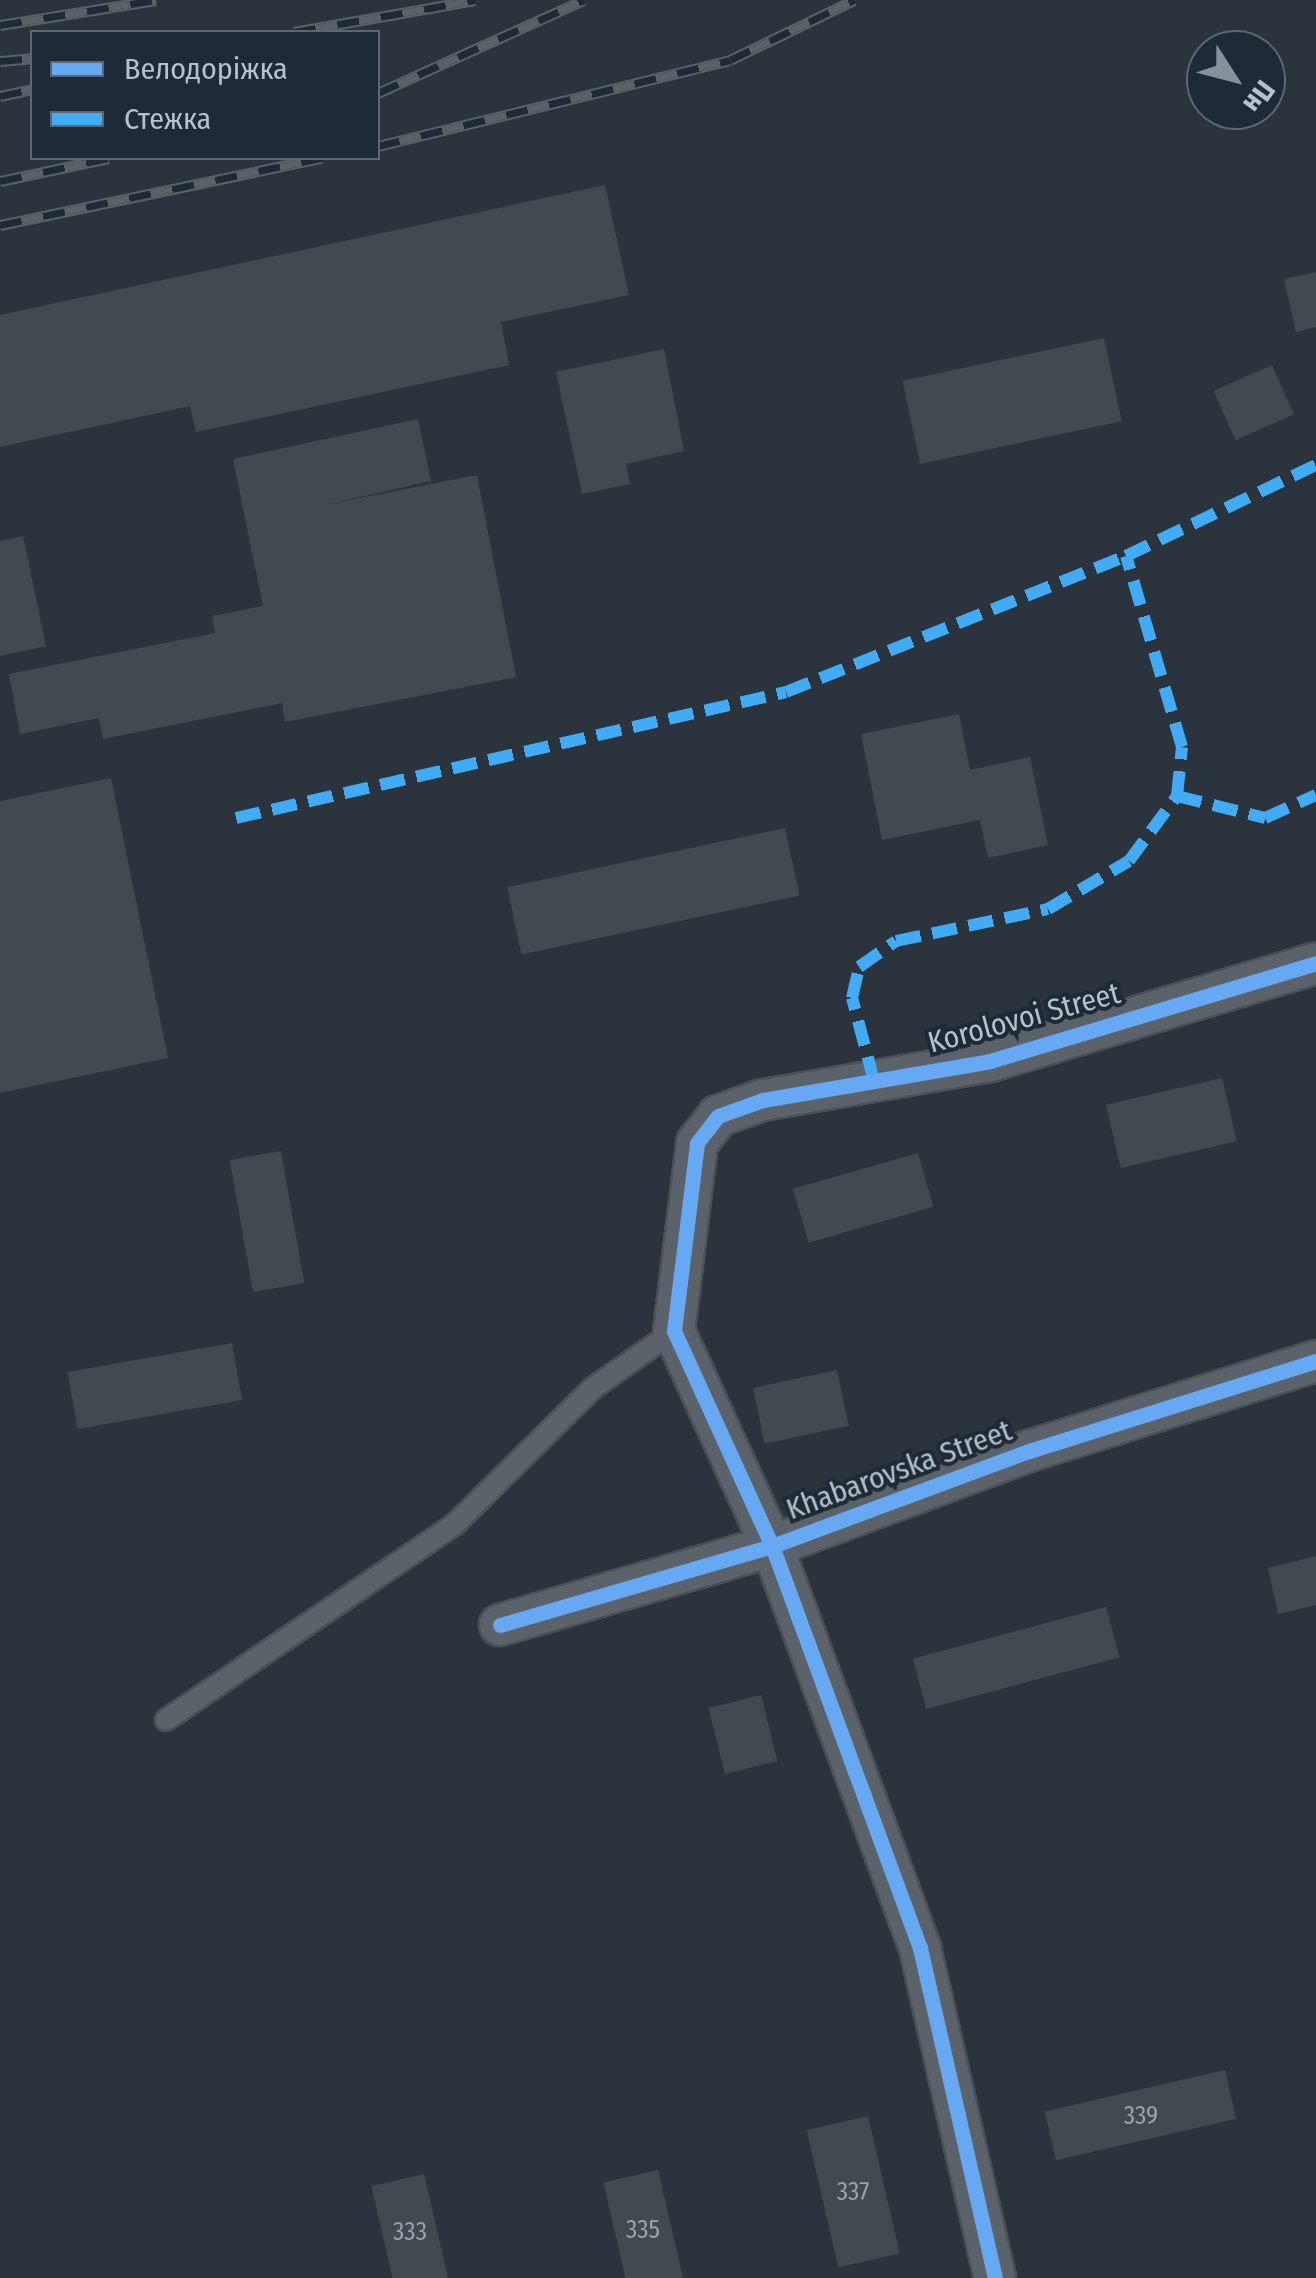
<!DOCTYPE html>
<meta charset="utf-8">
<style>
body{margin:0}
#map{position:relative;width:1316px;height:2278px;overflow:hidden;background:#2b343c;font-family:"Fira Sans Condensed",sans-serif}
div>[style]{position:absolute}
.building>*{inset:0;background:#424950;transform-origin:0 0}
.roads{filter:drop-shadow(2px 0 #4a5056) drop-shadow(-2px 0 #4a5056) drop-shadow(0 2px #4a5056) drop-shadow(0 -2px #4a5056)}
.lane>*{height:20px;margin:-10px;padding:0 10px;transform-origin:10px;border-radius:10px;background:#5c6269}
.street>*{height:40px;margin:-20px;padding:0 20px;transform-origin:20px;border-radius:20px;background:#5c6269}
.rail>*{height:11px;margin-top:-5.5px;transform-origin:0;background:repeating-linear-gradient(90deg,#1e2b37 0 22px,#5a6167 0 44px);box-sizing:border-box;border-block:2px solid #5a6167}
.quiet>*{height:12px;margin-top:-6px;transform-origin:0;background:repeating-linear-gradient(90deg,#42abf6 0 25px,transparent 0 37px)}
.cycleway>*{height:15px;margin:-7.5px;padding:0 7.5px;transform-origin:7.5px;border-radius:7.5px;background:#66a8f1}
span{translate:-50% -50%;white-space:nowrap;text-align:center;line-height:1.15;-webkit-text-stroke:8px #1e2b37;paint-order:stroke}
.number-label{font-size:25px;color:#99a3ad}
.number-label span{-webkit-text-stroke-width:0}
.street-label{font-size:30px;color:#b6c1cc}
.legend{position:absolute;left:30px;top:30px;width:350px;height:130px;box-sizing:border-box;background:#1e2b37;border:2px solid #5b6773;margin:0;padding:12px 18px;list-style:none;font-size:30px;color:#b6c1cc}
.legend li{display:flex;align-items:center;gap:20px;height:50px}
.legend b{width:50px;border:2px solid #5b6773}
.north{position:absolute;left:1186px;top:30px;width:100px;height:100px;box-sizing:border-box;background:#1e2b37;border:2px solid #5b6773;border-radius:50%;rotate:126deg;font-size:28px;font-weight:700;line-height:40px;text-align:center;color:#b6c1cc}
.north::after{content:'';display:block;margin:auto;width:35px;height:45px;background:#85909a;clip-path:polygon(50% 0,100% 100%,50% 72%,0 100%)}
</style>
<div id="map">
<div class="building">
<i style="clip-path:polygon(605px 185px,629px 295px,501px 322px,509px 365px,196px 432px,190px 406px,0 447px,0 315px)"></i>
<i style="clip-path:polygon(1316px 272px,1316px 327px,1296px 332px,1284px 279px)"></i>
<i style="left:1104px;top:338px;width:85px;height:206px;rotate:78deg"></i>
<i style="clip-path:polygon(664px 349px,684px 451px,626px 464px,630px 484px,582px 494px,556px 372px)"></i>
<i style="left:1272px;top:365px;width:54px;height:64px;rotate:66deg"></i>
<i style="clip-path:polygon(418px 419px,431px 481px,324px 505px,477px 475px,516px 677px,285px 722px,282px 703px,103px 739px,99px 718px,20px 734px,9px 674px,215px 633px,212px 616px,263px 606px,233px 459px)"></i>
<i style="clip-path:polygon(23px 536px,46px 646px,0 656px,0 541px)"></i>
<i style="clip-path:polygon(959px 714px,970px 770px,1030px 757px,1048px 845px,988px 858px,980px 820px,882px 840px,861px 734px)"></i>
<i style="clip-path:polygon(111px 778px,168px 1058px,0 1093px,0 801px)"></i>
<i style="left:785px;top:828px;width:69px;height:284px;rotate:78deg"></i>
<i style="left:1222px;top:1078px;width:65px;height:119px;rotate:77deg"></i>
<i style="left:281px;top:1151px;width:134px;height:52px;rotate:80deg"></i>
<i style="left:918px;top:1153px;width:56px;height:130px;rotate:74deg"></i>
<i style="left:232px;top:1343px;width:58px;height:167px;rotate:80deg"></i>
<i style="left:837px;top:1370px;width:57px;height:86px;rotate:78deg"></i>
<i style="clip-path:polygon(1316px 1556px,1316px 1605px,1278px 1614px,1268px 1568px)"></i>
<i style="left:1106px;top:1607px;width:52px;height:200px;rotate:75deg"></i>
<i style="left:761px;top:1695px;width:68px;height:54px;rotate:76deg"></i>
<i style="left:1225px;top:2070px;width:50px;height:185px;rotate:77deg"></i>
<i style="left:868px;top:2116px;width:141px;height:63px;rotate:77deg"></i>
<i style="left:658px;top:2170px;width:111px;height:56px;rotate:77deg"></i>
<i style="left:424px;top:2174px;width:107px;height:54px;rotate:77deg"></i>
</div>
<div class="roads">
<div class="lane">
<i style="left:166px;top:1720px;width:348px;rotate:-34.1deg"></i>
<i style="left:454px;top:1525px;width:195px;rotate:-44.6deg"></i>
<i style="left:593px;top:1388px;width:99px;rotate:-35.1deg"></i>
</div>
<div class="street">
<i style="left:500px;top:1625px;width:283px;rotate:-16.2deg"></i>
<i style="left:772px;top:1546px;width:274px;rotate:-20.3deg"></i>
<i style="left:1029px;top:1451px;width:301px;rotate:-17.4deg"></i>
<i style="left:995px;top:2278px;width:338px;rotate:-102.8deg"></i>
<i style="left:920px;top:1948px;width:428px;rotate:-110.2deg"></i>
<i style="left:772px;top:1546px;width:236px;rotate:-114.5deg"></i>
<i style="left:674px;top:1331px;width:189px;rotate:-83deg"></i>
<i style="left:697px;top:1143px;width:34px;rotate:-52deg"></i>
<i style="left:718px;top:1116px;width:48px;rotate:-19.6deg"></i>
<i style="left:763px;top:1100px;width:230px;rotate:-9.7deg"></i>
<i style="left:990px;top:1061px;width:340px;rotate:-16.7deg"></i>
</div>
</div>
<div class="rail">
<i style="left:0;top:25px;width:158px;rotate:-9.1deg"></i>
<i style="left:294px;top:32px;width:184px;rotate:-10deg"></i>
<i style="left:0;top:61px;width:32px;rotate:-5deg"></i>
<i style="left:378px;top:93px;width:226px;rotate:-24.3deg"></i>
<i style="left:0;top:96px;width:33px;rotate:-12deg"></i>
<i style="left:378px;top:146px;width:362px;rotate:-13.7deg"></i>
<i style="left:730px;top:60px;width:138px;rotate:-25.8deg"></i>
<i style="left:0;top:181px;width:111px;rotate:-11.9deg"></i>
<i style="left:0;top:225px;width:329px;rotate:-11.8deg"></i>
</div>
<div class="quiet">
<i style="left:1177px;top:796px;width:91px;rotate:14deg"></i>
<i style="left:1265px;top:818px;width:56px;rotate:-24.3deg"></i>
<i style="left:236px;top:818px;width:564px;rotate:-12.9deg"></i>
<i style="left:786px;top:692px;width:366px;rotate:-21.8deg"></i>
<i style="left:1126px;top:556px;width:211px;rotate:-25.6deg"></i>
<i style="left:874px;top:1081px;width:86px;rotate:-104.8deg"></i>
<i style="left:852px;top:998px;width:32px;rotate:-77deg"></i>
<i style="left:859px;top:967px;width:45px;rotate:-35.1deg"></i>
<i style="left:896px;top:941px;width:155px;rotate:-11.9deg"></i>
<i style="left:1048px;top:909px;width:94px;rotate:-30.7deg"></i>
<i style="left:1129px;top:861px;width:81px;rotate:-53.6deg"></i>
<i style="left:1177px;top:796px;width:49px;rotate:-84.2deg"></i>
<i style="left:1182px;top:747px;width:199px;rotate:-106.3deg"></i>
</div>
<div class="cycleway">
<i style="left:500px;top:1625px;width:283px;rotate:-16.2deg"></i>
<i style="left:772px;top:1546px;width:274px;rotate:-20.3deg"></i>
<i style="left:1029px;top:1451px;width:301px;rotate:-17.4deg"></i>
<i style="left:995px;top:2278px;width:338px;rotate:-102.8deg"></i>
<i style="left:920px;top:1948px;width:428px;rotate:-110.2deg"></i>
<i style="left:772px;top:1546px;width:236px;rotate:-114.5deg"></i>
<i style="left:674px;top:1331px;width:189px;rotate:-83deg"></i>
<i style="left:697px;top:1143px;width:34px;rotate:-52deg"></i>
<i style="left:718px;top:1116px;width:48px;rotate:-19.6deg"></i>
<i style="left:763px;top:1100px;width:230px;rotate:-9.7deg"></i>
<i style="left:990px;top:1061px;width:340px;rotate:-16.7deg"></i>
</div>
<div class="number-label">
<span style="left:1141px;top:2116px">339</span>
<span style="left:853px;top:2192px">337</span>
<span style="left:643px;top:2230px">335</span>
<span style="left:410px;top:2232px">333</span>
</div>
<div class="street-label">
<span style="left:1024px;top:1018px;rotate:-15deg">Korolovoi Street</span>
<span style="left:899px;top:1470px;rotate:-20deg">Khabarovska Street</span>
</div>
<ul class="legend">
<li><b style="height:12px;background:#66a8f1"></b>Велодоріжка</li>
<li><b style="height:12px;background:#42abf6"></b>Стежка</li>
</ul>
<div class="north">Пн</div>
</div>
